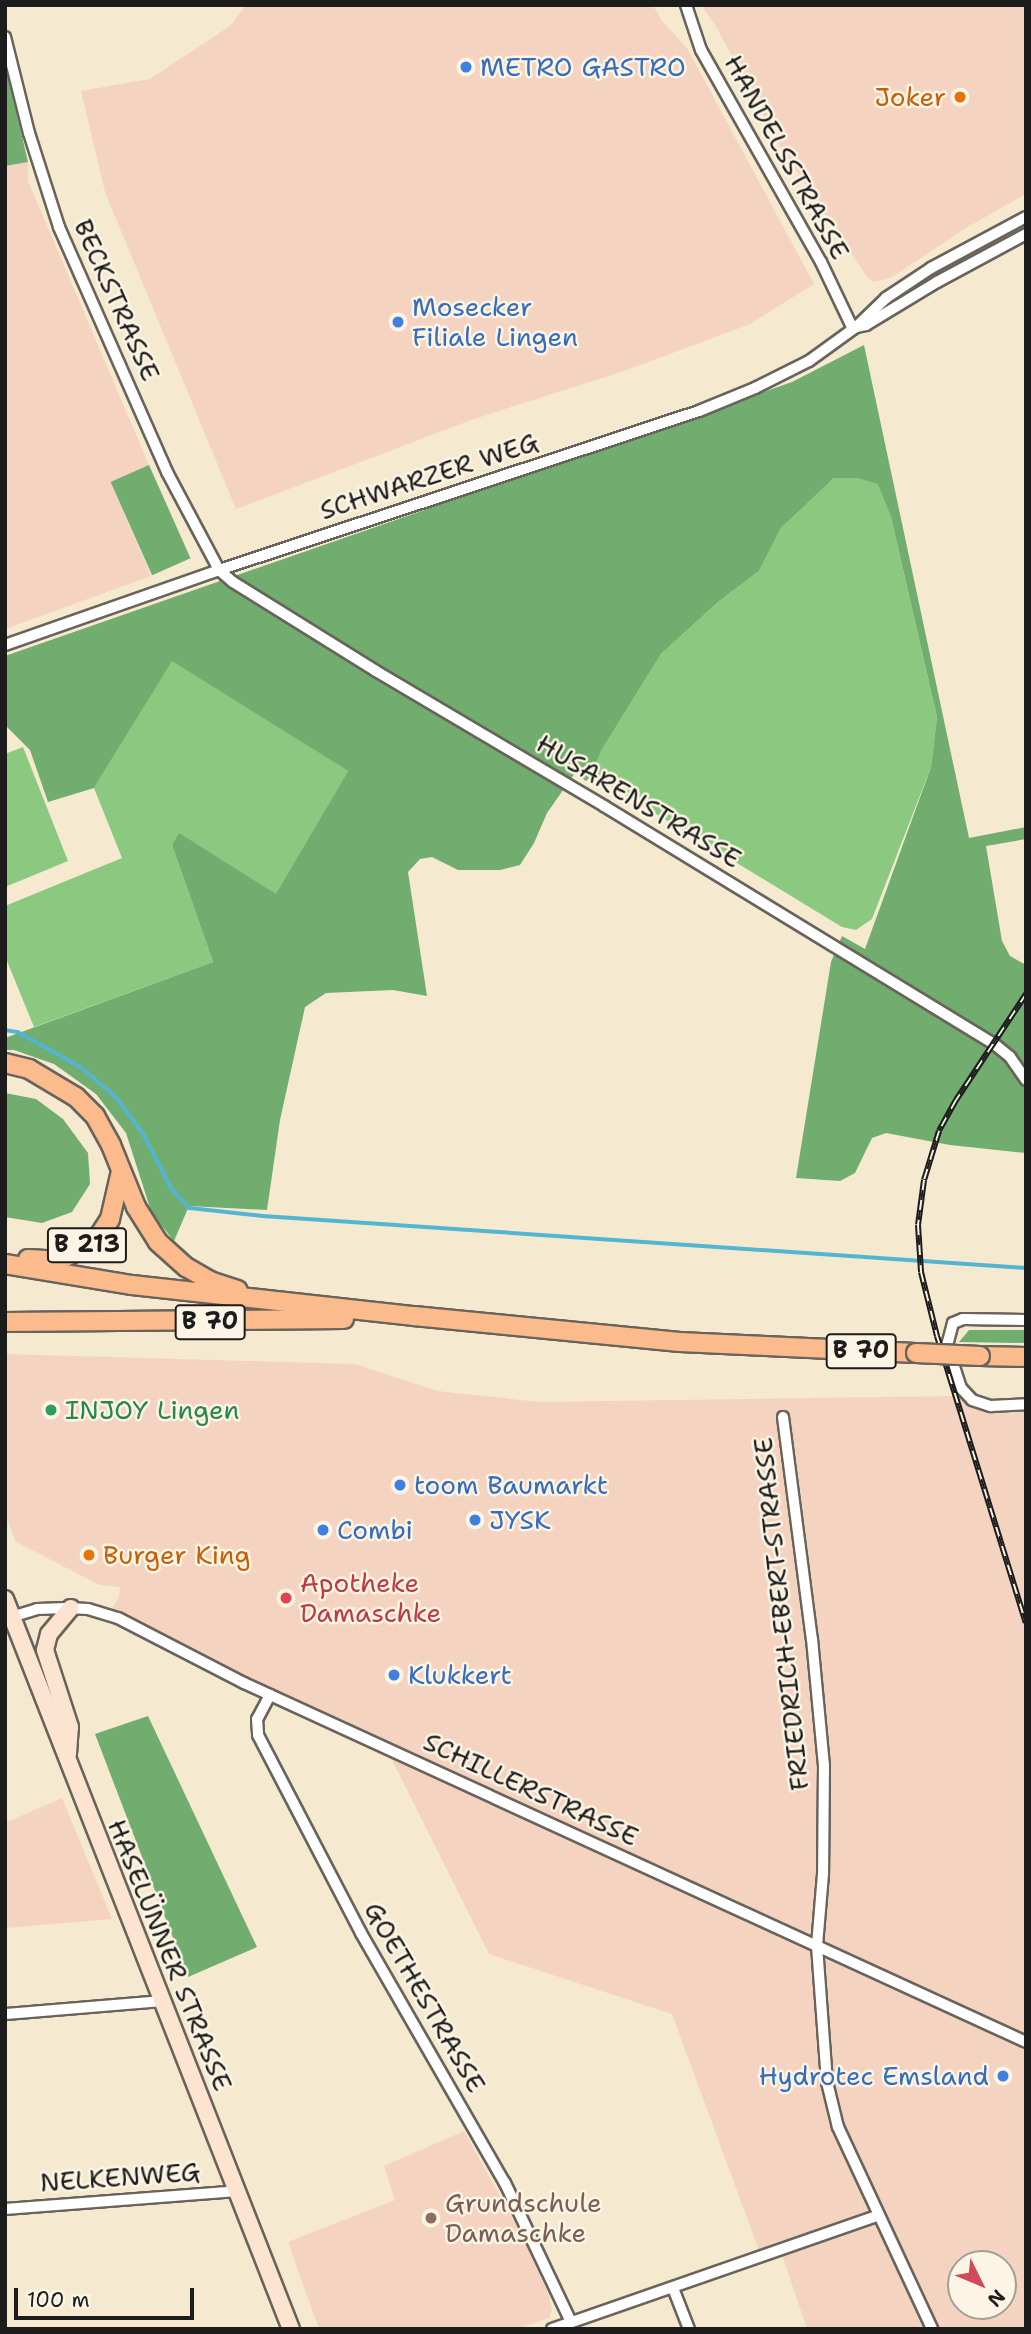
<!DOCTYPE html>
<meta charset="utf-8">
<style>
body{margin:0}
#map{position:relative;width:1031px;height:2334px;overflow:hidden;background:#f5e9d0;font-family:"Shantell Sans",sans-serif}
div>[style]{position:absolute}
.built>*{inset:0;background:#f4d3c0}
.green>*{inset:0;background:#8bc980}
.forest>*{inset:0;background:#70ad6e;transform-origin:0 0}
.stream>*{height:3.5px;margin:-1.75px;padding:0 1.75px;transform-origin:1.75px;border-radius:1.75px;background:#54b5d3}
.roads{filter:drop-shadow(2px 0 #68645b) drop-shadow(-2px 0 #68645b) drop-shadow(0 2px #68645b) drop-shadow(0 -2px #68645b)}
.street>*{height:10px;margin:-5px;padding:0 5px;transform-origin:5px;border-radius:5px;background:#fff}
.secondary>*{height:16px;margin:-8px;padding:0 8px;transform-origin:8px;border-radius:8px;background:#fde4d1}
.primary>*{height:18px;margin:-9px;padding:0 9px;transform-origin:9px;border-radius:9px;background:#fbbb8d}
.rail>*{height:6px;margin-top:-3px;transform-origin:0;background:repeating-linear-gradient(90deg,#fcf5e5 0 10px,#1c1c1c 0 20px);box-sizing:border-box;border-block:2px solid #1c1c1c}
.bridges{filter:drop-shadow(2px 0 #68645b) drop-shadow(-2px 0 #68645b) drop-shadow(0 2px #68645b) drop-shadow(0 -2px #68645b)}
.primary-bridge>*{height:18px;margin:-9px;padding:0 9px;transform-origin:9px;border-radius:9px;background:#fbbb8d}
.dots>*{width:19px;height:19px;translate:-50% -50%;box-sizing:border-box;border:4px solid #fcf5e5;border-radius:50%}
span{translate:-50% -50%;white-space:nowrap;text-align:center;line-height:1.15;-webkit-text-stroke:5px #fcf5e5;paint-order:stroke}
.shield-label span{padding:2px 5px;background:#fcf5e5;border:2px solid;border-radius:5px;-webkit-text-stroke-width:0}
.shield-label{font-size:24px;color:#1c1c1c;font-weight:700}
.shop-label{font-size:26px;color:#366cbe}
.left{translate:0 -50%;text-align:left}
.right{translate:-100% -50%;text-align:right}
.food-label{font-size:26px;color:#c56008}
.street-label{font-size:26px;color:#1c1c1c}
.leisure-label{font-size:26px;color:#27864d}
.health-label{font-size:26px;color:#be3a42}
.education-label{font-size:26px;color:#785e54}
.frame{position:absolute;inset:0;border:7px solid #1c1c1c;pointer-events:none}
.north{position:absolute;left:947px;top:2250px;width:70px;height:70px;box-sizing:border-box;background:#fcf5e5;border:2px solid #a29e95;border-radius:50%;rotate:133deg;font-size:19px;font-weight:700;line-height:28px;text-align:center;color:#1c1c1c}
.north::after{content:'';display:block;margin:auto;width:24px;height:32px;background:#d1495b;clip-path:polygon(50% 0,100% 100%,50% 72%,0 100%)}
.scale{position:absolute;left:14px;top:2288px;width:180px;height:32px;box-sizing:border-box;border:4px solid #1c1c1c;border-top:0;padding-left:9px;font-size:21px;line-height:24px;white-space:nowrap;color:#1c1c1c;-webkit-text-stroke:5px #fcf5e5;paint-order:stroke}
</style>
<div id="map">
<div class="built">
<i style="clip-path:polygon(246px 5px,653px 5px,662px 21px,687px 48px,814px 284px,750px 324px,624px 371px,474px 419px,236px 509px,105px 192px,81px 91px,150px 79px,230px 26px)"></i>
<i style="clip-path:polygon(701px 5px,1026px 5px,1026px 194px,964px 229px,892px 277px,874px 282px,867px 277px,776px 140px,716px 26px)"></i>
<i style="clip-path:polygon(28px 162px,28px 181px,149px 465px,111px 483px,151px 576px,5px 629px,5px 166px)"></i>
<i style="clip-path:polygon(evenodd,5px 1354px,355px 1364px,437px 1391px,539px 1402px,954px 1396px,973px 1404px,1026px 1407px,1026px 2329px,807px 2329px,780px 2249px,760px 2253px,672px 2014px,489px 1954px,392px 1760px,109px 1614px,119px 1597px,120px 1587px,100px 1585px,16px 1542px,5px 1514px,5px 1354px,961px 2264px,1003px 2264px,1003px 2306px,961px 2306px,961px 2264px)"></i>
<i style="clip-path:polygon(62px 1798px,112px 1919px,6px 1928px,5px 1823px)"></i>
<i style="clip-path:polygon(464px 2131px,522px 2236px,549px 2296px,552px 2310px,549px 2318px,517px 2329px,319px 2329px,288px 2242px,395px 2200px,384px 2166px)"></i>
</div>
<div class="green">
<i style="clip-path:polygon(835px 477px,856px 478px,879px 484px,891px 517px,937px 717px,931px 767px,872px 919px,856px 930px,842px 927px,592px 775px,601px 751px,661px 654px,718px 602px,759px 571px,781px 528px)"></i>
<i style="clip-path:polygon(172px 660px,348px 771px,276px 895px,179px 834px,172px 845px,213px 962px,34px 1027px,5px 956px,5px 906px,122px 858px,94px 788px)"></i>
<i style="clip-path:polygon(23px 747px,68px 861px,5px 887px,5px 754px)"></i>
</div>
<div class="forest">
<i style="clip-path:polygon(5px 63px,28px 162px,5px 166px)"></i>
<i style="clip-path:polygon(864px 345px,969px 838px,1026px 827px,1026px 839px,986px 846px,1002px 941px,1010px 956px,1026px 965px,1026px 1153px,950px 1145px,886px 1133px,872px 1138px,855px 1173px,840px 1181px,796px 1178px,831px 962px,842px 936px,865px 949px,931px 767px,937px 717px,891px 517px,878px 484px,856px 478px,834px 478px,781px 528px,759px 571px,718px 602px,661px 654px,601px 751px,592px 775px,586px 781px,575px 773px,547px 813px,534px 843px,520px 865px,500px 870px,458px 870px,432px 857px,420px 859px,408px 872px,427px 996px,393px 990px,326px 993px,305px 1007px,280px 1120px,267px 1210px,189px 1206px,174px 1241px,152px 1214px,126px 1133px,96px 1094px,54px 1064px,14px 1050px,5px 1050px,5px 1038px,213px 962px,172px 845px,179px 833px,276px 894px,348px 771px,172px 661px,94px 788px,48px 802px,30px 750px,5px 725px,5px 656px,792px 382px)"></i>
<i style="left:149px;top:465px;width:102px;height:42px;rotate:66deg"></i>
<i style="clip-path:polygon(5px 1093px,36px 1099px,63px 1119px,88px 1153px,90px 1184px,72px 1212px,42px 1223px,5px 1217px)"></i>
<i style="clip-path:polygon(969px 1330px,1026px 1330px,1026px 1343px,959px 1342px)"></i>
<i style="clip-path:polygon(148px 1716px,257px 1947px,188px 1977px,95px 1734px)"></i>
</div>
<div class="stream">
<i style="left:5px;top:1030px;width:13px;rotate:9deg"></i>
<i style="left:18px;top:1032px;width:72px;rotate:29.1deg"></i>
<i style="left:81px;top:1067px;width:48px;rotate:40.7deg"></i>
<i style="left:117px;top:1098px;width:44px;rotate:53.4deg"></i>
<i style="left:143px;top:1133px;width:63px;rotate:62.6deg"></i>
<i style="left:172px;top:1189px;width:26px;rotate:47deg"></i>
<i style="left:190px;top:1208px;width:73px;rotate:6.3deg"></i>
<i style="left:263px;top:1216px;width:765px;rotate:3.9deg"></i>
</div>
<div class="roads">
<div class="street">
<i style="left:686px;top:5px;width:47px;rotate:71.6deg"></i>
<i style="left:701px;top:50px;width:244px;rotate:60.5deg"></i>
<i style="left:821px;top:262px;width:74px;rotate:64.5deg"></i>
<i style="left:5px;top:37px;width:99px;rotate:76deg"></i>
<i style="left:29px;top:133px;width:99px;rotate:72.3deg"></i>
<i style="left:59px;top:227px;width:268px;rotate:66.2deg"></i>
<i style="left:167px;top:472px;width:111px;rotate:62deg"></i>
<i style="left:219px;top:570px;width:18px;rotate:41deg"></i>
<i style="left:233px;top:582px;width:168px;rotate:31.9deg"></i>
<i style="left:376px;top:671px;width:265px;rotate:30.6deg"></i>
<i style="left:604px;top:806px;width:456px;rotate:31.4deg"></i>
<i style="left:993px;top:1043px;width:22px;rotate:39deg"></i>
<i style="left:1010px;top:1057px;width:28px;rotate:55deg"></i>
<i style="left:856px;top:327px;width:10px;rotate:-11deg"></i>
<i style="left:866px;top:325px;width:83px;rotate:-31.2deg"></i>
<i style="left:937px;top:282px;width:101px;rotate:-28.3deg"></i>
<i style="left:5px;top:645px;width:227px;rotate:-19.3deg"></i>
<i style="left:219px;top:570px;width:506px;rotate:-18.33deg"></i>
<i style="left:699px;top:411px;width:61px;rotate:-22.3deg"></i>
<i style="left:755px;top:388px;width:60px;rotate:-26.6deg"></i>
<i style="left:809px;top:361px;width:58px;rotate:-35.9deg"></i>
<i style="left:856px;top:327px;width:42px;rotate:-44deg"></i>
<i style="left:886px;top:298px;width:54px;rotate:-33.7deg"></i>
<i style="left:931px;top:268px;width:108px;rotate:-28.2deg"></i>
<i style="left:1026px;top:1320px;width:63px;rotate:-179.1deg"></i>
<i style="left:963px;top:1319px;width:11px;rotate:158deg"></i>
<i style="left:953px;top:1323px;width:23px;rotate:105deg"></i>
<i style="left:947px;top:1345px;width:45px;rotate:72deg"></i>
<i style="left:961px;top:1388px;width:16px;rotate:47deg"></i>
<i style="left:972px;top:1400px;width:20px;rotate:18deg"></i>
<i style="left:991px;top:1406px;width:35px;rotate:-3deg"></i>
<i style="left:783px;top:1417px;width:224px;rotate:82.6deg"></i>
<i style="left:812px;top:1639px;width:127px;rotate:84.6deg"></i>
<i style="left:824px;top:1765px;width:109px;rotate:90.5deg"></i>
<i style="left:823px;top:1874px;width:72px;rotate:94.8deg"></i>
<i style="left:817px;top:1946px;width:136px;rotate:85.8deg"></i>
<i style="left:827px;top:2082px;width:46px;rotate:76.3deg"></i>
<i style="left:838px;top:2127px;width:223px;rotate:65deg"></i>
<i style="left:8px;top:1618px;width:30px;rotate:-17deg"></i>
<i style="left:37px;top:1609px;width:30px;rotate:-2deg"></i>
<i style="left:67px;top:1608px;width:21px;rotate:3deg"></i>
<i style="left:88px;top:1609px;width:31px;rotate:17deg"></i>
<i style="left:118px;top:1618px;width:142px;rotate:27.3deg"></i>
<i style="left:244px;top:1683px;width:860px;rotate:24.66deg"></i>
<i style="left:270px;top:1695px;width:27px;rotate:118deg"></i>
<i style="left:257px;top:1719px;width:16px;rotate:86deg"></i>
<i style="left:258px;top:1735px;width:223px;rotate:62.5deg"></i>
<i style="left:361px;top:1933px;width:289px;rotate:60.1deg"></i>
<i style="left:505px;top:2183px;width:154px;rotate:64.6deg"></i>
<i style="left:5px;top:2014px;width:159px;rotate:-4.7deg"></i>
<i style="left:5px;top:2209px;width:233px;rotate:-4.4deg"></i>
<i style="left:673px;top:2288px;width:44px;rotate:68.7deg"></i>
<i style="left:552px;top:2329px;width:346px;rotate:-19.2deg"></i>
</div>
<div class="secondary">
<i style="left:5px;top:1599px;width:784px;rotate:68.61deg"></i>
<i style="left:68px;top:1754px;width:27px;rotate:-86deg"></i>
<i style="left:70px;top:1727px;width:81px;rotate:-108deg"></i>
<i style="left:45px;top:1650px;width:16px;rotate:-76deg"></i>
<i style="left:49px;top:1634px;width:34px;rotate:-50deg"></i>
</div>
<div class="primary">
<i style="left:5px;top:1063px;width:25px;rotate:14deg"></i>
<i style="left:29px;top:1069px;width:55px;rotate:30.8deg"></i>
<i style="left:76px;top:1097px;width:27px;rotate:45deg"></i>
<i style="left:95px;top:1116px;width:33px;rotate:61deg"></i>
<i style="left:111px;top:1145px;width:67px;rotate:68deg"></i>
<i style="left:136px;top:1207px;width:41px;rotate:57.8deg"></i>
<i style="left:158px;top:1242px;width:38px;rotate:42deg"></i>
<i style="left:186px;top:1267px;width:28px;rotate:30deg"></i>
<i style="left:210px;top:1281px;width:29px;rotate:18deg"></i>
<i style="left:28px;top:1259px;width:22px;rotate:3deg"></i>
<i style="left:50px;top:1260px;width:18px;rotate:-13deg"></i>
<i style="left:68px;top:1256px;width:37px;rotate:-33deg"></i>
<i style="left:99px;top:1236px;width:20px;rotate:-57deg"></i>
<i style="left:110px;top:1219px;width:49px;rotate:-77.1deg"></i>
<i style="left:5px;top:1264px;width:129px;rotate:9.4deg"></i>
<i style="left:132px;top:1285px;width:284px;rotate:6.3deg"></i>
<i style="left:414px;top:1316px;width:267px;rotate:5.6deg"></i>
<i style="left:680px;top:1342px;width:236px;rotate:2.7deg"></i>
<i style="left:5px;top:1322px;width:339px;rotate:-0.5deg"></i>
<i style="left:980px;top:1356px;width:46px;rotate:1.2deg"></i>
</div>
</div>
<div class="rail">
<i style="left:1026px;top:994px;width:127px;rotate:123.4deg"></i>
<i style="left:956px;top:1100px;width:35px;rotate:119deg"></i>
<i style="left:939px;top:1131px;width:51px;rotate:107deg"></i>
<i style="left:924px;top:1180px;width:45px;rotate:97.6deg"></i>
<i style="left:918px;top:1225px;width:47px;rotate:86.3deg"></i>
<i style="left:921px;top:1272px;width:66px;rotate:76deg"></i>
<i style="left:937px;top:1336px;width:300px;rotate:72.8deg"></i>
</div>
<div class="bridges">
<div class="primary-bridge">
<i style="left:916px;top:1353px;width:64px;rotate:2.7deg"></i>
</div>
</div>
<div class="dots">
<i style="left:466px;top:67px;background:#3f7fe0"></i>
<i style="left:960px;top:97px;background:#e8710a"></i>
<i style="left:398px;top:322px;background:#3f7fe0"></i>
<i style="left:51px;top:1410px;background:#2e9e5b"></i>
<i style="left:400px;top:1485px;background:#3f7fe0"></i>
<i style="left:475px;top:1520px;background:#3f7fe0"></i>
<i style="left:323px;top:1530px;background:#3f7fe0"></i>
<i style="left:89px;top:1555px;background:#e8710a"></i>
<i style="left:286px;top:1598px;background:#e0444e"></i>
<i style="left:394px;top:1675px;background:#3f7fe0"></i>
<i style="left:1003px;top:2076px;background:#3f7fe0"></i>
<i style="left:431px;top:2218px;background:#8d6e63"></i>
</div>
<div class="shield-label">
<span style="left:87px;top:1245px">B 213</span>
<span style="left:210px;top:1322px">B 70</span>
<span style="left:861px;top:1351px">B 70</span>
</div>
<div class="shop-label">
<span class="left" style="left:480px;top:67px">METRO GASTRO</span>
<span class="left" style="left:412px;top:322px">Mosecker<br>Filiale Lingen</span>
<span class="left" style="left:414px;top:1485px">toom Baumarkt</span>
<span class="left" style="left:489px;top:1520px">JYSK</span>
<span class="left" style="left:337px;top:1530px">Combi</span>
<span class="left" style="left:408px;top:1675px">Klukkert</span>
<span class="right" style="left:989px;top:2076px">Hydrotec Emsland</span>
</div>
<div class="food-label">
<span class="right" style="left:946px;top:97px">Joker</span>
<span class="left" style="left:103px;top:1555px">Burger King</span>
</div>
<div class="street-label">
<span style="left:787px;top:157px;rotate:61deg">HANDELSSTRASSE</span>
<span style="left:117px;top:300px;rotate:66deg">BECKSTRASSE</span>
<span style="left:429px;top:476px;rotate:-18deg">SCHWARZER WEG</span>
<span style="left:639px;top:801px;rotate:31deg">HUSARENSTRASSE</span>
<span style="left:781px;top:1614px;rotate:-96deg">FRIEDRICH-EBERT-STRASSE</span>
<span style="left:531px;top:1789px;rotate:25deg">SCHILLERSTRASSE</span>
<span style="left:170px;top:1955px;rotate:68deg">HASELÜNNER STRASSE</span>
<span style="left:425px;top:1997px;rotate:60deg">GOETHESTRASSE</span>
<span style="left:120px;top:2177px;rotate:-4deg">NELKENWEG</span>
</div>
<div class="leisure-label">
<span class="left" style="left:65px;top:1410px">INJOY Lingen</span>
</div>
<div class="health-label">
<span class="left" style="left:300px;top:1598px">Apotheke<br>Damaschke</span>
</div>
<div class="education-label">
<span class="left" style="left:445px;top:2218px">Grundschule<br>Damaschke</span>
</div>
<div class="frame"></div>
<div class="north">N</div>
<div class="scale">100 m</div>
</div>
